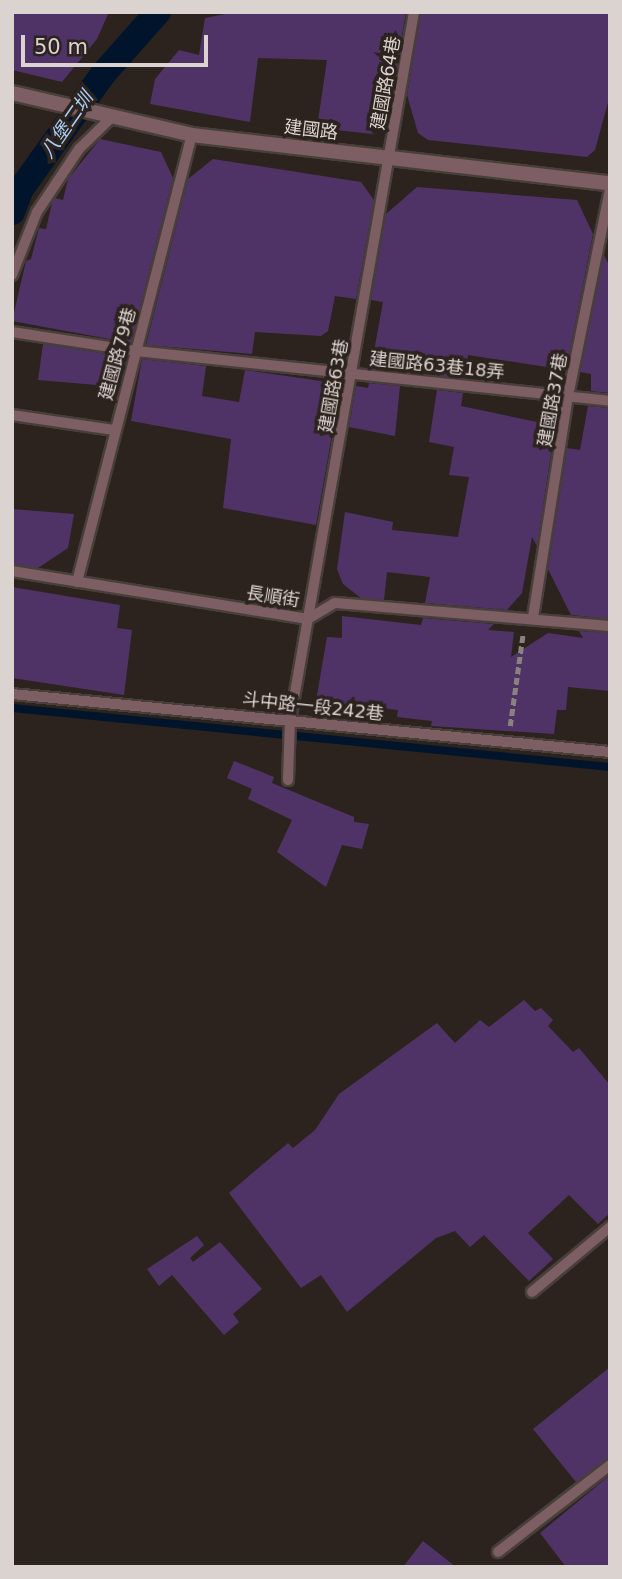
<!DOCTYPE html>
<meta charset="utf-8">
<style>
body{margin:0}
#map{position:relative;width:622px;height:1579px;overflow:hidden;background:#2c231e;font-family:"DejaVu Sans","Noto Sans TC",sans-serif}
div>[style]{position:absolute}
.stream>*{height:8px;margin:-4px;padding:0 4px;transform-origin:4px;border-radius:4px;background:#00152c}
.canal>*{height:26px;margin:-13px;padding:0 13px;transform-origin:13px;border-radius:13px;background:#00152c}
.building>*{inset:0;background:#4f3367}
.path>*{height:4.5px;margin-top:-2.25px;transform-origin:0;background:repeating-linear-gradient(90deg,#8a827e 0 7px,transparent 0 10.5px)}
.roads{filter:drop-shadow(2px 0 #483f3a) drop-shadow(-2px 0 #483f3a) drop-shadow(0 2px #483f3a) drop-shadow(0 -2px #483f3a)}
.lane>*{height:10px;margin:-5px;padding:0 5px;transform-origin:5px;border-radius:5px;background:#7c5e63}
.street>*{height:14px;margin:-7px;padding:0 7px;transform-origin:7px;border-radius:7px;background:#7c5e63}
span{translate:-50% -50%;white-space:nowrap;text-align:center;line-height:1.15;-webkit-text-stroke:7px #2c231e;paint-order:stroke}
.street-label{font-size:18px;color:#dad3d0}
.water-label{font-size:19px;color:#a7cef8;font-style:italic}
.frame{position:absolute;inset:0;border:14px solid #dad3d0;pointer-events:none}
.scale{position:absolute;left:21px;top:35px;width:187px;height:32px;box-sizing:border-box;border:4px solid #dad3d0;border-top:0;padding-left:9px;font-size:21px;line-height:24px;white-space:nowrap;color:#dad3d0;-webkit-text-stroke:5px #2c231e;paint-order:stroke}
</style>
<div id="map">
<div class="stream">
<i style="left:12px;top:708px;width:601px;rotate:5.63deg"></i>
</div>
<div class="canal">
<i style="left:12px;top:212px;width:25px;rotate:-69deg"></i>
<i style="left:21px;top:189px;width:141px;rotate:-54.5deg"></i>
<i style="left:103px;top:74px;width:83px;rotate:-48.4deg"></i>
</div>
<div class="building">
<i style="clip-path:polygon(12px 12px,109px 12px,97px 39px,62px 82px,12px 70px)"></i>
<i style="clip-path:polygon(236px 12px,406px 12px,390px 106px,373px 134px,317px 128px,327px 60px,258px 58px,250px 122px,150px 104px,155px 79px,179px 50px,199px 55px,205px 18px)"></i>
<i style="clip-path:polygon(421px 12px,610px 12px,610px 95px,595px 150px,587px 157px,428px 140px,418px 133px,407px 95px)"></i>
<i style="clip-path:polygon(100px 139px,161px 152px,173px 178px,131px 343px,12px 321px,26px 261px,31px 259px,39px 228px,46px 229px,52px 203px,55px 198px,63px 200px,68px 179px)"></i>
<i style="clip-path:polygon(213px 159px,361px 182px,374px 200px,356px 299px,335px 296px,328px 331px,321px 336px,255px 332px,252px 354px,146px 345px,188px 179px)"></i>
<i style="clip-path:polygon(417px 187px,577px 200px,593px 234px,566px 370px,468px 355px,465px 378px,440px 376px,443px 358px,404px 354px,402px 372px,371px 368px,383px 302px,371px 300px,386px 214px)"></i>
<i style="clip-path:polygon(604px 255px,610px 267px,610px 393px,591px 391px,591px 374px,580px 372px)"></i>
<i style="clip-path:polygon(43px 344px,127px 357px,120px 387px,38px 380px)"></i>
<i style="clip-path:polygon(142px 359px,206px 366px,202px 396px,239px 402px,245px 370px,341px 384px,316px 525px,223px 508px,231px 439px,131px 421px)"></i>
<i style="clip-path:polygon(369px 383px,400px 386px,395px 436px,349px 427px,356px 386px,368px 388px)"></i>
<i style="clip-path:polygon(437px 390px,463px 393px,461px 406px,537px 422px,534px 444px,552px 447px,537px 546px,532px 537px,522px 593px,507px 610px,425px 603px,430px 577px,387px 572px,384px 600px,361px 598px,343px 584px,337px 569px,345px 512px,393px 522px,392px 530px,458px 537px,469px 477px,449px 475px,454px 447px,429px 442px)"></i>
<i style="clip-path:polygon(588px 406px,610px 408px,610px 619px,571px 615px,548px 569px,567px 448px,580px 450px)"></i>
<i style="clip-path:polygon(12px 509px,74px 514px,68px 548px,38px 568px,12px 564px)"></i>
<i style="clip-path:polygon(12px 587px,120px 605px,117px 628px,132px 630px,124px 695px,12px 678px)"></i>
<i style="clip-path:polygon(342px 616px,421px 625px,423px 618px,494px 624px,488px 630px,514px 632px,511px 657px,548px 633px,583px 638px,579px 631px,610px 633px,610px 691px,568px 687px,566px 710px,557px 710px,554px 734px,431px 726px,432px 721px,397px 717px,398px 710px,316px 701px,327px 637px,342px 638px)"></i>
<i style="clip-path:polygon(234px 761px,274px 777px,272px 783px,354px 817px,354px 822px,369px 824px,362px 849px,342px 845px,326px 887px,277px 852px,292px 820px,248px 799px,252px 789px,227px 778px)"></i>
<i style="clip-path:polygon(524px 1000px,535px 1011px,541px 1008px,553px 1020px,548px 1026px,573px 1052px,579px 1048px,610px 1085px,610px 1213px,598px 1224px,569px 1195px,528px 1233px,553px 1259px,529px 1281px,484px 1235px,470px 1247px,455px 1231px,436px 1238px,347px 1312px,321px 1275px,301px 1288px,229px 1193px,288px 1143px,293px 1148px,315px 1130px,339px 1094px,437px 1023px,455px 1043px,480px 1020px,489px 1027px)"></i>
<i style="clip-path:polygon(197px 1236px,204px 1245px,190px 1258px,193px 1262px,220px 1242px,262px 1289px,233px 1314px,239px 1322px,224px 1335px,172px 1275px,159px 1286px,147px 1269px)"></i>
<i style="clip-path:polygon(610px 1367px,610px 1458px,576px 1482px,533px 1429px)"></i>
<i style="clip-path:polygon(610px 1475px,610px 1567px,566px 1567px,540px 1533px)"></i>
<i style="clip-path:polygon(423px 1541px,456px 1567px,403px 1567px)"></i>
</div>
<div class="path">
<i style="left:510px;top:726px;width:93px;rotate:-82deg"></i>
</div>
<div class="roads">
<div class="lane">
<i style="left:12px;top:275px;width:68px;rotate:-68.4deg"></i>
<i style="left:37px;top:212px;width:76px;rotate:-56.3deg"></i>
<i style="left:79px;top:149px;width:45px;rotate:-44.1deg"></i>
<i style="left:12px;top:332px;width:125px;rotate:8.7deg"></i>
<i style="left:136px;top:351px;width:477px;rotate:6deg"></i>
<i style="left:12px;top:415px;width:103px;rotate:8.4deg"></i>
<i style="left:12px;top:571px;width:300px;rotate:9.2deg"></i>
<i style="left:308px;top:619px;width:31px;rotate:-31deg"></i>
<i style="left:335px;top:603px;width:276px;rotate:4.8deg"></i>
<i style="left:77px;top:582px;width:462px;rotate:-75.6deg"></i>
<i style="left:533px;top:617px;width:224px;rotate:-81deg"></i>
<i style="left:568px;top:396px;width:211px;rotate:-78.5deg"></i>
<i style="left:12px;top:694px;width:601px;rotate:5.54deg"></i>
<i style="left:288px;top:780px;width:59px;rotate:-88.1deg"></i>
<i style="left:290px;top:721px;width:720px;rotate:-80.08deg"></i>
<i style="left:532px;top:1292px;width:102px;rotate:-39.8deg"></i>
<i style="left:498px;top:1552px;width:142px;rotate:-37.8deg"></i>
</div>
<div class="street">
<i style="left:12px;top:93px;width:185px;rotate:13.1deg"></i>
<i style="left:192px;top:135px;width:421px;rotate:6.6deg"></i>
</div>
</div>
<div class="street-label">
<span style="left:386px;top:83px;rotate:-80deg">建國路64巷</span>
<span style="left:311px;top:130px;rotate:7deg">建國路</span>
<span style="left:118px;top:354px;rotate:-75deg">建國路79巷</span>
<span style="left:437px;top:366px;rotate:6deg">建國路63巷18弄</span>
<span style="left:334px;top:386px;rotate:-80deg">建國路63巷</span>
<span style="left:553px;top:400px;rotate:-80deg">建國路37巷</span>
<span style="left:273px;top:597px;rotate:9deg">長順街</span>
<span style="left:313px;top:707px;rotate:6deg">斗中路一段242巷</span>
</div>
<div class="water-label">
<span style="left:67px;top:125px;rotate:-55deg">八堡二圳</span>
</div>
<div class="frame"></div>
<div class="scale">50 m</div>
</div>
